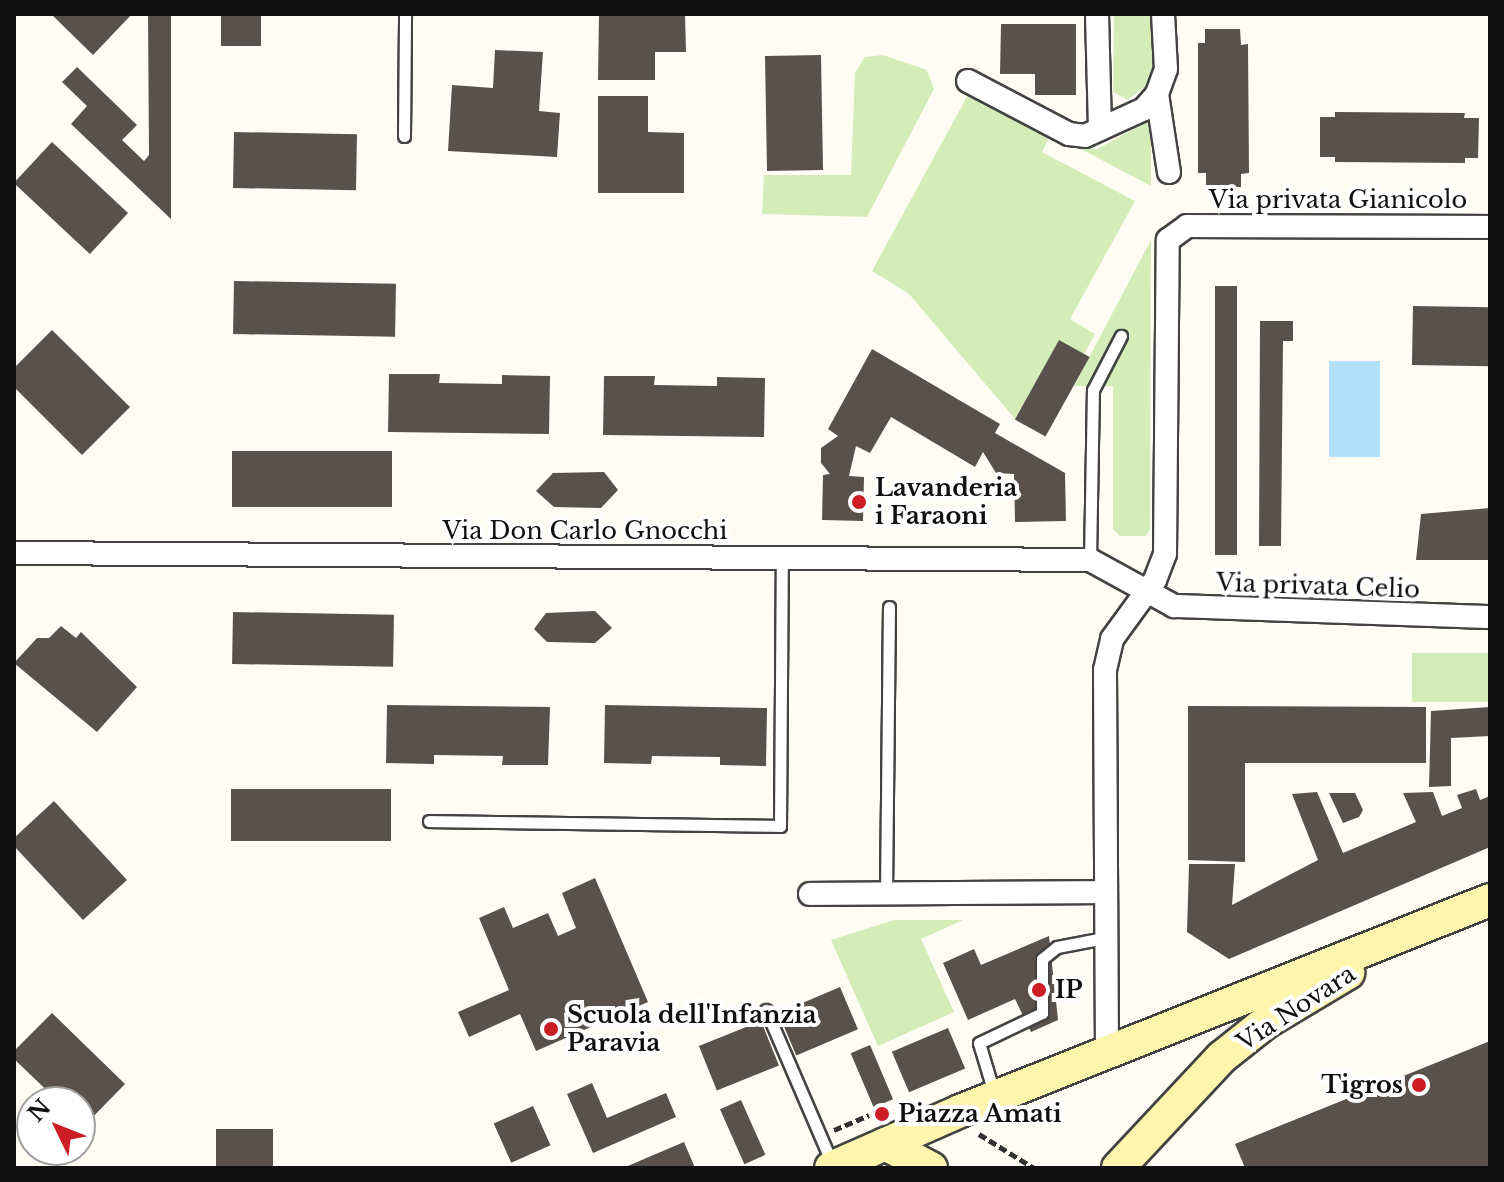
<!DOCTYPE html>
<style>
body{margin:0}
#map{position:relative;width:1504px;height:1182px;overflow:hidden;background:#fffdf3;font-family:"Libre Baskerville",serif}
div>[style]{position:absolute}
.green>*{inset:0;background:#d4edb8;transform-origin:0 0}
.water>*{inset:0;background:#b3e0fb;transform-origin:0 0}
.building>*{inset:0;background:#59514b;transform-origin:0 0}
.path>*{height:5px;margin-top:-2.5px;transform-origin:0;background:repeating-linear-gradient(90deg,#323232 0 8px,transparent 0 12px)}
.roads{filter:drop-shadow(2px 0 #434343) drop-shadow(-2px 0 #434343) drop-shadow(0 2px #434343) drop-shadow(0 -2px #434343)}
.lane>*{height:11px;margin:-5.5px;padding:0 5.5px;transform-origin:5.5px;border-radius:5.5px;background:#fff}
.street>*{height:22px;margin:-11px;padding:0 11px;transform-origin:11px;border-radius:11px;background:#fff}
.secondary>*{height:32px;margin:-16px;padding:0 16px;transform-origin:16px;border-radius:16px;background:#fff6ae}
.dots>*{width:22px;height:22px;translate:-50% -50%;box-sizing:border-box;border:4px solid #fff;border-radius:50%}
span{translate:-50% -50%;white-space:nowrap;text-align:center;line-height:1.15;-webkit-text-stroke:8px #fff;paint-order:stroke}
.street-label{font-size:24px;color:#101010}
.poi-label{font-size:24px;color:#101010;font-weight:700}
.left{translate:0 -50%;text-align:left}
.right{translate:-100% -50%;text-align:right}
.frame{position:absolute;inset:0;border:16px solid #101010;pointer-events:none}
.north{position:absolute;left:16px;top:1086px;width:80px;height:80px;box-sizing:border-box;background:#fff;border:2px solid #9f9f9f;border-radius:50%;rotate:313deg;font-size:22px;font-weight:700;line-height:32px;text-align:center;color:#101010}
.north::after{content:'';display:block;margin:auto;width:28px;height:36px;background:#cc1c24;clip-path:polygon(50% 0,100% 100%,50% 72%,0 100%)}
</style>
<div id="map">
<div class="green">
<i style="clip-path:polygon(1114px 14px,1151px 14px,1159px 49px,1154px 79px,1128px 100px,1113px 92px)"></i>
<i style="clip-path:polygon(883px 55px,927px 70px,934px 89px,867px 217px,762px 214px,764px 175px,851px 175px,855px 73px,865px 57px)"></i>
<i style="clip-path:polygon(970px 91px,1051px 134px,1042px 152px,1135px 201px,1070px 319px,1095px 334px,1084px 354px,1059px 341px,1015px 419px,909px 294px,872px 271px)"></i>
<i style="clip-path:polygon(1151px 120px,1151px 186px,1077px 147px,1097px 149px)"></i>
<i style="clip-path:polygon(1151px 240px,1150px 529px,1146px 536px,1120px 536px,1113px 529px,1113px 386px,1074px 386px)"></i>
<i style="left:1412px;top:653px;width:78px;height:49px"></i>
<i style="clip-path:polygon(894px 920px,963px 920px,921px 939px,954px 1012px,878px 1046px,831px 940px)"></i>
</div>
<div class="water">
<i style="left:1329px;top:361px;width:51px;height:96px"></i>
</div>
<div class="building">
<i style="clip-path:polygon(51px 14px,132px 14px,93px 55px)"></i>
<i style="clip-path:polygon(148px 14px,171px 14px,171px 219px,71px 124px,87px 106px,62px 82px,77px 67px,137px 125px,122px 140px,144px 161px,149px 155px)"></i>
<i style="left:221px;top:14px;width:40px;height:32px"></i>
<i style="clip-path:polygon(599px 14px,685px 14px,686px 52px,655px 52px,655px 80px,598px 80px)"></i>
<i style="clip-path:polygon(1001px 24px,1076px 24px,1076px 95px,1035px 95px,1035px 74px,1000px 74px)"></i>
<i style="clip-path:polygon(1205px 29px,1240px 29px,1241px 45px,1248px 44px,1249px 173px,1241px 174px,1241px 187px,1206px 187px,1206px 173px,1198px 173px,1198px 43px,1205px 43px)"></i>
<i style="clip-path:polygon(495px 50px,543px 52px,539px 111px,560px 113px,557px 157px,448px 151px,452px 85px,493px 88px)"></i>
<i style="left:821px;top:55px;width:115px;height:56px;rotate:89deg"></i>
<i style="clip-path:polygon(598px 96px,648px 96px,648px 132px,684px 133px,684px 193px,598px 193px)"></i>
<i style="clip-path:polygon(1335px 112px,1465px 113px,1464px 118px,1479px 118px,1478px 158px,1465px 158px,1465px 163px,1335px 162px,1335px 157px,1320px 157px,1320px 117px,1335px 117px)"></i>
<i style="left:234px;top:132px;width:123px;height:56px;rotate:1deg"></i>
<i style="left:52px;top:142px;width:104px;height:56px;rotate:43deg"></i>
<i style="left:234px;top:281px;width:162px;height:53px;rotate:1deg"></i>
<i style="left:1237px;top:286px;width:269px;height:22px;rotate:90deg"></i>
<i style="left:1413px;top:306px;width:77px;height:59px;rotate:1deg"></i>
<i style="clip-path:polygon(1260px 321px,1293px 321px,1293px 341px,1283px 341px,1281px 546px,1259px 546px)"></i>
<i style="clip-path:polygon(52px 330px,130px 407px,82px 455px,14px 387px,14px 368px)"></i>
<i style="left:1059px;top:340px;width:35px;height:91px;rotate:29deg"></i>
<i style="clip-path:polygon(872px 349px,1000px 424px,995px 433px,1065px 473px,1066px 521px,1015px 522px,1014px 474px,996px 473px,983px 452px,975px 467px,891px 417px,870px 453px,856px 446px,849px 476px,864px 477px,863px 521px,822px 520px,823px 475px,830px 474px,821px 463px,821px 448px,838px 436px,828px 429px)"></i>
<i style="clip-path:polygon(389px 374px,440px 374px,439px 383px,502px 384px,502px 375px,550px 376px,549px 434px,388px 432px)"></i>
<i style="clip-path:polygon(604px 376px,655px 376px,654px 385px,717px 386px,717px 377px,765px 378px,764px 437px,603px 435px)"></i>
<i style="left:232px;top:451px;width:160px;height:56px"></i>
<i style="clip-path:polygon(604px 472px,618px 490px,601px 508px,554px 507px,536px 491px,553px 473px)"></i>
<i style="clip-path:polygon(1490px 508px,1490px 560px,1416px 560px,1421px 514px)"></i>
<i style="clip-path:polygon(595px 611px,612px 628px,595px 643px,547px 642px,534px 629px,546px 613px)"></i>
<i style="left:233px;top:612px;width:161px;height:52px;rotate:1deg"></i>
<i style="clip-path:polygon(61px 626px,76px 638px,81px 632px,137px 687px,97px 732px,14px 663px,37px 638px,49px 638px)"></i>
<i style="clip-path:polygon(387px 705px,550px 707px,548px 765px,502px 765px,503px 756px,434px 755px,434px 764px,386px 763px)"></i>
<i style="clip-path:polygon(605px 705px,767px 708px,766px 766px,720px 765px,720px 757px,652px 756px,651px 764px,604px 763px)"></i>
<i style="clip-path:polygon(1188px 706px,1426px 707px,1426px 763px,1245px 763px,1245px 862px,1188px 860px)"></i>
<i style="clip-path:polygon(1490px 707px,1490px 736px,1451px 738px,1451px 786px,1429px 787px,1431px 711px)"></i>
<i style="left:231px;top:789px;width:160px;height:52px"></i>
<i style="clip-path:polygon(1476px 789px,1480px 800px,1490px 796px,1490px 847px,1229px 959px,1187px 932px,1189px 864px,1235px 864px,1232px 905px,1318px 860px,1292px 794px,1317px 792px,1343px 853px,1416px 822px,1403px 793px,1433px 792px,1442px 816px,1462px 808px,1457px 795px)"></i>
<i style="clip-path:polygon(1329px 793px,1355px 793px,1363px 810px,1359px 817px,1343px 823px)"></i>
<i style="clip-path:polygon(54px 801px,127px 880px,83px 920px,14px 846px,14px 838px)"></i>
<i style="clip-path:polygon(595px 878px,648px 1002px,536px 1051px,520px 1014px,469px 1037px,458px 1012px,509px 990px,479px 918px,504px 907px,513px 928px,548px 913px,558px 936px,576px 928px,562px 893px)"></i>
<i style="clip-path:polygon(1049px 936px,1058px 1020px,1031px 1032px,1015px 999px,968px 1020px,943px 963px,974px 949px,981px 965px)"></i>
<i style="left:840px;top:987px;width:46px;height:67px;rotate:67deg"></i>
<i style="clip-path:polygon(52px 1013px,125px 1084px,84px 1126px,80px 1102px,59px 1102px,14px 1059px,14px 1051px)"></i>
<i style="left:761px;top:1021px;width:48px;height:67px;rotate:68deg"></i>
<i style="left:948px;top:1028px;width:44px;height:61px;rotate:67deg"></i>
<i style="clip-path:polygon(1490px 1041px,1490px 1168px,1245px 1168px,1235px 1144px)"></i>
<i style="left:870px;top:1045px;width:59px;height:21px;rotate:67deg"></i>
<i style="clip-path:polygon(592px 1083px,607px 1118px,666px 1093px,676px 1117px,593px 1153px,567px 1094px)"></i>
<i style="left:741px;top:1100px;width:60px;height:23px;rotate:66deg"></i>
<i style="left:533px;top:1106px;width:43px;height:43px;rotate:66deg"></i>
<i style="left:273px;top:1129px;width:39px;height:57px;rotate:90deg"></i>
<i style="clip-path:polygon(684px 1142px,695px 1168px,623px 1168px)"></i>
</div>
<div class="path">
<i style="left:834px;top:1130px;width:38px;rotate:-23deg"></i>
<i style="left:979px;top:1134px;width:65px;rotate:31.7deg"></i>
</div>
<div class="roads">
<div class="lane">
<i style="left:404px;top:136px;width:122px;rotate:-89.5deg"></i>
<i style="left:1090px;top:560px;width:170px;rotate:-89deg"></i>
<i style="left:1093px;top:390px;width:61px;rotate:-62.6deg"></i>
<i style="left:429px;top:821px;width:351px;rotate:0.8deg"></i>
<i style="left:780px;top:826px;width:268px;rotate:-89.6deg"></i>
<i style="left:886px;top:893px;width:286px;rotate:-89.4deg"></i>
<i style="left:766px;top:1010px;width:167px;rotate:66.7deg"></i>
<i style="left:994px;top:1093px;width:52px;rotate:-106.7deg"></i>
<i style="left:979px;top:1043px;width:70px;rotate:-25.5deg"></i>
<i style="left:1042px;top:1013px;width:54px;rotate:-90deg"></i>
<i style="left:1042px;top:959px;width:19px;rotate:-39deg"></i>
<i style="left:1057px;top:947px;width:48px;rotate:-10.8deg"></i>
</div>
<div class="street">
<i style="left:1097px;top:14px;width:115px;rotate:88.5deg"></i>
<i style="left:1163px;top:14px;width:55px;rotate:86.9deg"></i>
<i style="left:1166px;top:69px;width:27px;rotate:110deg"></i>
<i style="left:1157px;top:94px;width:79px;rotate:81.3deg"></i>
<i style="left:968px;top:81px;width:114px;rotate:27.7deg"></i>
<i style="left:1069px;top:134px;width:16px;rotate:7deg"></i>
<i style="left:1085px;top:136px;width:65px;rotate:-24.6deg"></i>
<i style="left:1144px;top:109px;width:20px;rotate:-49deg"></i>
<i style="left:14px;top:553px;width:1076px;rotate:0.37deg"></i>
<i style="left:1090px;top:560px;width:96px;rotate:28.7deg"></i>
<i style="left:1174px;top:606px;width:316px;rotate:2deg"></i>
<i style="left:810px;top:894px;width:293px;rotate:-0.4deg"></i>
<i style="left:1107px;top:1054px;width:384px;rotate:-90.3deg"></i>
<i style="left:1105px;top:670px;width:32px;rotate:-77deg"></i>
<i style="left:1112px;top:639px;width:73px;rotate:-53.9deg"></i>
<i style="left:1155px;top:580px;width:28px;rotate:-69deg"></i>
<i style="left:1165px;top:554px;width:314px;rotate:-89.5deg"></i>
<i style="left:1168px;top:240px;width:24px;rotate:-36deg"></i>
<i style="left:1187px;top:226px;width:303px;rotate:0.2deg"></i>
</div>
<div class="secondary">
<i style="left:885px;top:1144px;width:52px;rotate:27.6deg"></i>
<i style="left:831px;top:1168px;width:141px;rotate:-23.8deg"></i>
<i style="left:960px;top:1111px;width:570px;rotate:-21.71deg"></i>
<i style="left:1118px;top:1168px;width:152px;rotate:-46.9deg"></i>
<i style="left:1222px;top:1057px;width:56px;rotate:-38.5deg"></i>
<i style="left:1266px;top:1022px;width:96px;rotate:-30.9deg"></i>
</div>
</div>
<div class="dots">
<i style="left:859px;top:502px;background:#cc1c24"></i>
<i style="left:1039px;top:990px;background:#cc1c24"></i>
<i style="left:551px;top:1029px;background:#cc1c24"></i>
<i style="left:1419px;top:1085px;background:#cc1c24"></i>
<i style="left:882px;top:1114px;background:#cc1c24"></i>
</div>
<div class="street-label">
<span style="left:1338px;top:200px">Via privata Gianicolo</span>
<span style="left:585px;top:531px">Via Don Carlo Gnocchi</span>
<span style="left:1318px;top:586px;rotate:2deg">Via privata Celio</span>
<span style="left:1296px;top:1008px;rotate:-33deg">Via Novara</span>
</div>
<div class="poi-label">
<span class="left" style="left:875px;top:502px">Lavanderia<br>i Faraoni</span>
<span class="left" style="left:1055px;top:990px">IP</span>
<span class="left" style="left:567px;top:1029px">Scuola dell'Infanzia<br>Paravia</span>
<span class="right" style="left:1403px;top:1085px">Tigros</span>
<span class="left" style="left:898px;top:1114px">Piazza Amati</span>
</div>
<div class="frame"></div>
<div class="north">N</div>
</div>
